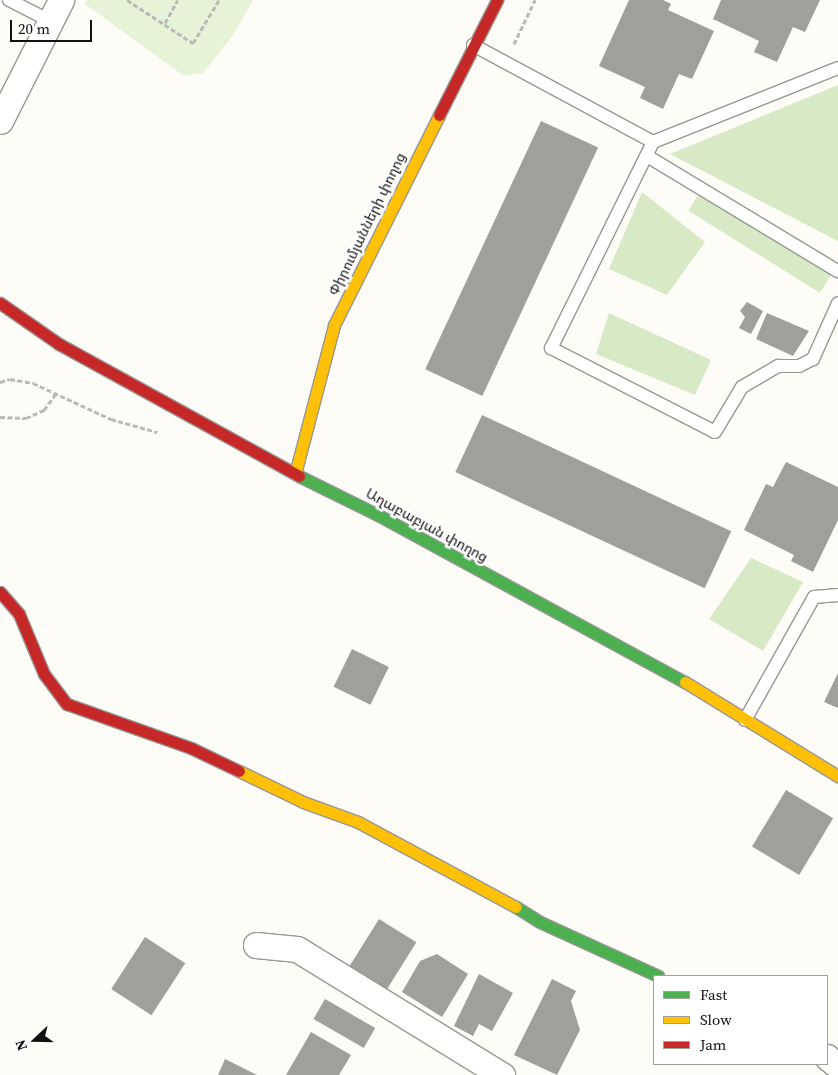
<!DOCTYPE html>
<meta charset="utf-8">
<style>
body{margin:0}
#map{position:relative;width:838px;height:1075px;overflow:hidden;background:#fdfcf7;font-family:"Source Serif 4","Noto Sans Armenian",serif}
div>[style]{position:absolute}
.green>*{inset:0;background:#e7f3d7}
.forest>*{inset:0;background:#d8eac5;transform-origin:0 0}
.building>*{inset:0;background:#a19f9c;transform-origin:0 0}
.path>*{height:3px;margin-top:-1.5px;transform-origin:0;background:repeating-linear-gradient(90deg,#b9b9b8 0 5px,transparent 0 7.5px)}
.roads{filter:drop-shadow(1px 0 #979795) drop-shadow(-1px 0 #979795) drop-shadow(0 1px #979795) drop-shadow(0 -1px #979795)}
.lane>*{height:12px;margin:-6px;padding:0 6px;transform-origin:6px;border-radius:6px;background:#fffffe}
.street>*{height:25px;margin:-12.5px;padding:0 12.5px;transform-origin:12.5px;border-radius:12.5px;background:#fffffe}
.fast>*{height:11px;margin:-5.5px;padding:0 5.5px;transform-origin:5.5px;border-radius:5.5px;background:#4caf50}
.slow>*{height:11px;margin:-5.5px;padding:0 5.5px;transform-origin:5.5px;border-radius:5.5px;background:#ffc107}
.jam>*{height:11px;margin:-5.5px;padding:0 5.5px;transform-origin:5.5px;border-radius:5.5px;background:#c62828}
span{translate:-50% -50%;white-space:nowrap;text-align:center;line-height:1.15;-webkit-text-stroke:5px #fff;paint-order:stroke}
.street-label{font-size:14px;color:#111}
.legend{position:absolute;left:653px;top:975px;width:175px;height:90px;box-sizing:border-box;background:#fff;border:1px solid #a0a0a0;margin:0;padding:6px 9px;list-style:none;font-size:15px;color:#111}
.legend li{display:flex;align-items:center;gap:10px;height:25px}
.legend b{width:25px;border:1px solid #a0a0a0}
.north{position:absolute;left:10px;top:1015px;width:50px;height:50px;-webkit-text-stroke:4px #fff;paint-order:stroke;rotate:249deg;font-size:14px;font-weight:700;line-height:20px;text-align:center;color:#111}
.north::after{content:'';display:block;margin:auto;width:18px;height:22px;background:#111;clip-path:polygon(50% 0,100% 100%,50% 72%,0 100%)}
.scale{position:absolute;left:10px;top:20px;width:82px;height:22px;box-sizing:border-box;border:2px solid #111;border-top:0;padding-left:6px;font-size:15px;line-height:18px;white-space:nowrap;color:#111;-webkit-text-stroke:4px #fff;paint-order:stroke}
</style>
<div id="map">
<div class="green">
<i style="clip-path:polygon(87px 0,253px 0,231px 38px,203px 73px,184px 76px,85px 4px)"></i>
</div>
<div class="forest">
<i style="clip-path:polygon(838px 85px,838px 241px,670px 154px)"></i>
<i style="clip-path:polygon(642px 192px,705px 242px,667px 295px,609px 269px)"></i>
<i style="left:700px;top:192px;width:155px;height:22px;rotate:32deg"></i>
<i style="clip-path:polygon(609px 313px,711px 360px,695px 395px,596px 354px)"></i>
<i style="clip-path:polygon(751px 558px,803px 582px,763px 651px,709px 619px)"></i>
</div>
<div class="building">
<i style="clip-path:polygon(629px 0,663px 0,671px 4px,668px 10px,714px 31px,692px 79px,679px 74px,663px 109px,640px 98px,645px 87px,599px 66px)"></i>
<i style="clip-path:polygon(721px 0,820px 0,805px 32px,793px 27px,777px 62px,754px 52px,759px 41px,713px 19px)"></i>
<i style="left:541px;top:121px;width:63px;height:274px;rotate:25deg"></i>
<i style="clip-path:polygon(747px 302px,763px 311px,751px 334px,739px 328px,745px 317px,740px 311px)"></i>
<i style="clip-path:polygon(767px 313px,809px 331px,793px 356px,756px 339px)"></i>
<i style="left:482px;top:415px;width:275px;height:63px;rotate:25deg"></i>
<i style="clip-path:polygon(786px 462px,838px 487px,838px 520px,813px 572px,791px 561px,794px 555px,744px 530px,766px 484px,773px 487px)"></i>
<i style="left:352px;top:649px;width:41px;height:42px;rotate:26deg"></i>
<i style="clip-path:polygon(838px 673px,838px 708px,824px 702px)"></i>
<i style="left:786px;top:790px;width:55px;height:66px;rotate:31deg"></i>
<i style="left:379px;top:919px;width:44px;height:58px;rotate:32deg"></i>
<i style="left:145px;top:937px;width:48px;height:62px;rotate:33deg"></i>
<i style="clip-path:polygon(437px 954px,468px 974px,442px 1017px,402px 992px,420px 961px)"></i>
<i style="clip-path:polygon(479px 974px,513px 993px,492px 1031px,479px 1024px,473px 1036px,454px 1026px)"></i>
<i style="clip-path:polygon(552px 979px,576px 991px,571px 1001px,580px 1030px,557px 1075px,514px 1055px)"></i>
<i style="left:325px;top:999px;width:58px;height:23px;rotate:30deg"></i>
<i style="clip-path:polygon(311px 1032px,351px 1055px,339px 1075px,286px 1075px)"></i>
<i style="clip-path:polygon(225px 1059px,257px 1075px,218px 1075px)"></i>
</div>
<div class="path">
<i style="left:127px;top:0;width:79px;rotate:33.1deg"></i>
<i style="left:193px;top:43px;width:50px;rotate:-58.8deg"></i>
<i style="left:165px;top:23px;width:26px;rotate:-61deg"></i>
<i style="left:514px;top:44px;width:49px;rotate:-64.5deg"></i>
<i style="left:0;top:382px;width:10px;rotate:-17deg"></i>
<i style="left:10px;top:379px;width:23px;rotate:10deg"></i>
<i style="left:33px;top:383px;width:86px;rotate:24.8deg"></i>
<i style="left:111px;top:419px;width:48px;rotate:15.8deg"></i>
<i style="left:0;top:417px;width:26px;rotate:2deg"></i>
<i style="left:26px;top:418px;width:20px;rotate:-24deg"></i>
<i style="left:44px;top:410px;width:22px;rotate:-54deg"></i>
</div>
<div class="roads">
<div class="lane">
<i style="left:9px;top:0;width:46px;rotate:27.1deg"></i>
<i style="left:473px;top:45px;width:204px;rotate:28.3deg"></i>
<i style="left:838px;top:68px;width:199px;rotate:158.2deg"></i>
<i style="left:653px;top:142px;width:230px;rotate:116.3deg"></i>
<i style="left:551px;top:348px;width:184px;rotate:27.1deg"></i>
<i style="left:715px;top:432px;width:52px;rotate:-59deg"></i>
<i style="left:742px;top:387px;width:42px;rotate:-30.3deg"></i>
<i style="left:778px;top:366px;width:21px"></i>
<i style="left:799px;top:366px;width:16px;rotate:-27deg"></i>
<i style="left:813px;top:359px;width:61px;rotate:-65.9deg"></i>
<i style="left:647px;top:156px;width:223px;rotate:31.1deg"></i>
<i style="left:745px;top:720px;width:141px;rotate:-60.7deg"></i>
<i style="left:814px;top:597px;width:24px;rotate:-5deg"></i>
</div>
<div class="street">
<i style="left:0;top:121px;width:136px;rotate:-63.2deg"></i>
<i style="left:256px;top:945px;width:41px;rotate:5.6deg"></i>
<i style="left:297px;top:949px;width:241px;rotate:31.6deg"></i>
<i style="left:827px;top:1057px;width:14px;rotate:39deg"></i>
</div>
<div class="fast">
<i style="left:299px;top:476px;width:90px;rotate:26.3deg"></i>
<i style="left:380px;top:516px;width:347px;rotate:28.6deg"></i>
<i style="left:516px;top:907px;width:28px;rotate:32deg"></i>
<i style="left:540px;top:922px;width:130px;rotate:24.6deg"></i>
</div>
<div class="slow">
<i style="left:295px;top:474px;width:154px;rotate:-75.3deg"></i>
<i style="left:334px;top:325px;width:235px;rotate:-63.4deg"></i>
<i style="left:685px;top:682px;width:180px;rotate:31.6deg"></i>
<i style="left:239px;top:771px;width:71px;rotate:25.8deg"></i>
<i style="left:303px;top:802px;width:59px;rotate:20deg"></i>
<i style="left:358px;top:822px;width:179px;rotate:28.3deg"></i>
</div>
<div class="jam">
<i style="left:439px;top:115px;width:129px;rotate:-63.2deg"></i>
<i style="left:0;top:303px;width:72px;rotate:34.8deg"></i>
<i style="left:59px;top:344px;width:274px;rotate:28.8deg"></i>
<i style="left:0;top:592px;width:29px;rotate:49deg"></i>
<i style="left:19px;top:614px;width:65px;rotate:67.4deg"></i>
<i style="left:44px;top:674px;width:38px;rotate:53deg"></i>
<i style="left:67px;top:704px;width:132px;rotate:19.5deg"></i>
<i style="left:191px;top:748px;width:53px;rotate:25.6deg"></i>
</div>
</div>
<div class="street-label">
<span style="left:367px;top:224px;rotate:-64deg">Փիրումյանների փողոց</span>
<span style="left:427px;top:525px;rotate:29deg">Աղաբաբյան փողոց</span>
</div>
<ul class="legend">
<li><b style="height:6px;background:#4caf50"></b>Fast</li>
<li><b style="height:6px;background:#ffc107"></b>Slow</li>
<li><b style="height:6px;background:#c62828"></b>Jam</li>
</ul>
<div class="north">N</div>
<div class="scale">20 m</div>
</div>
